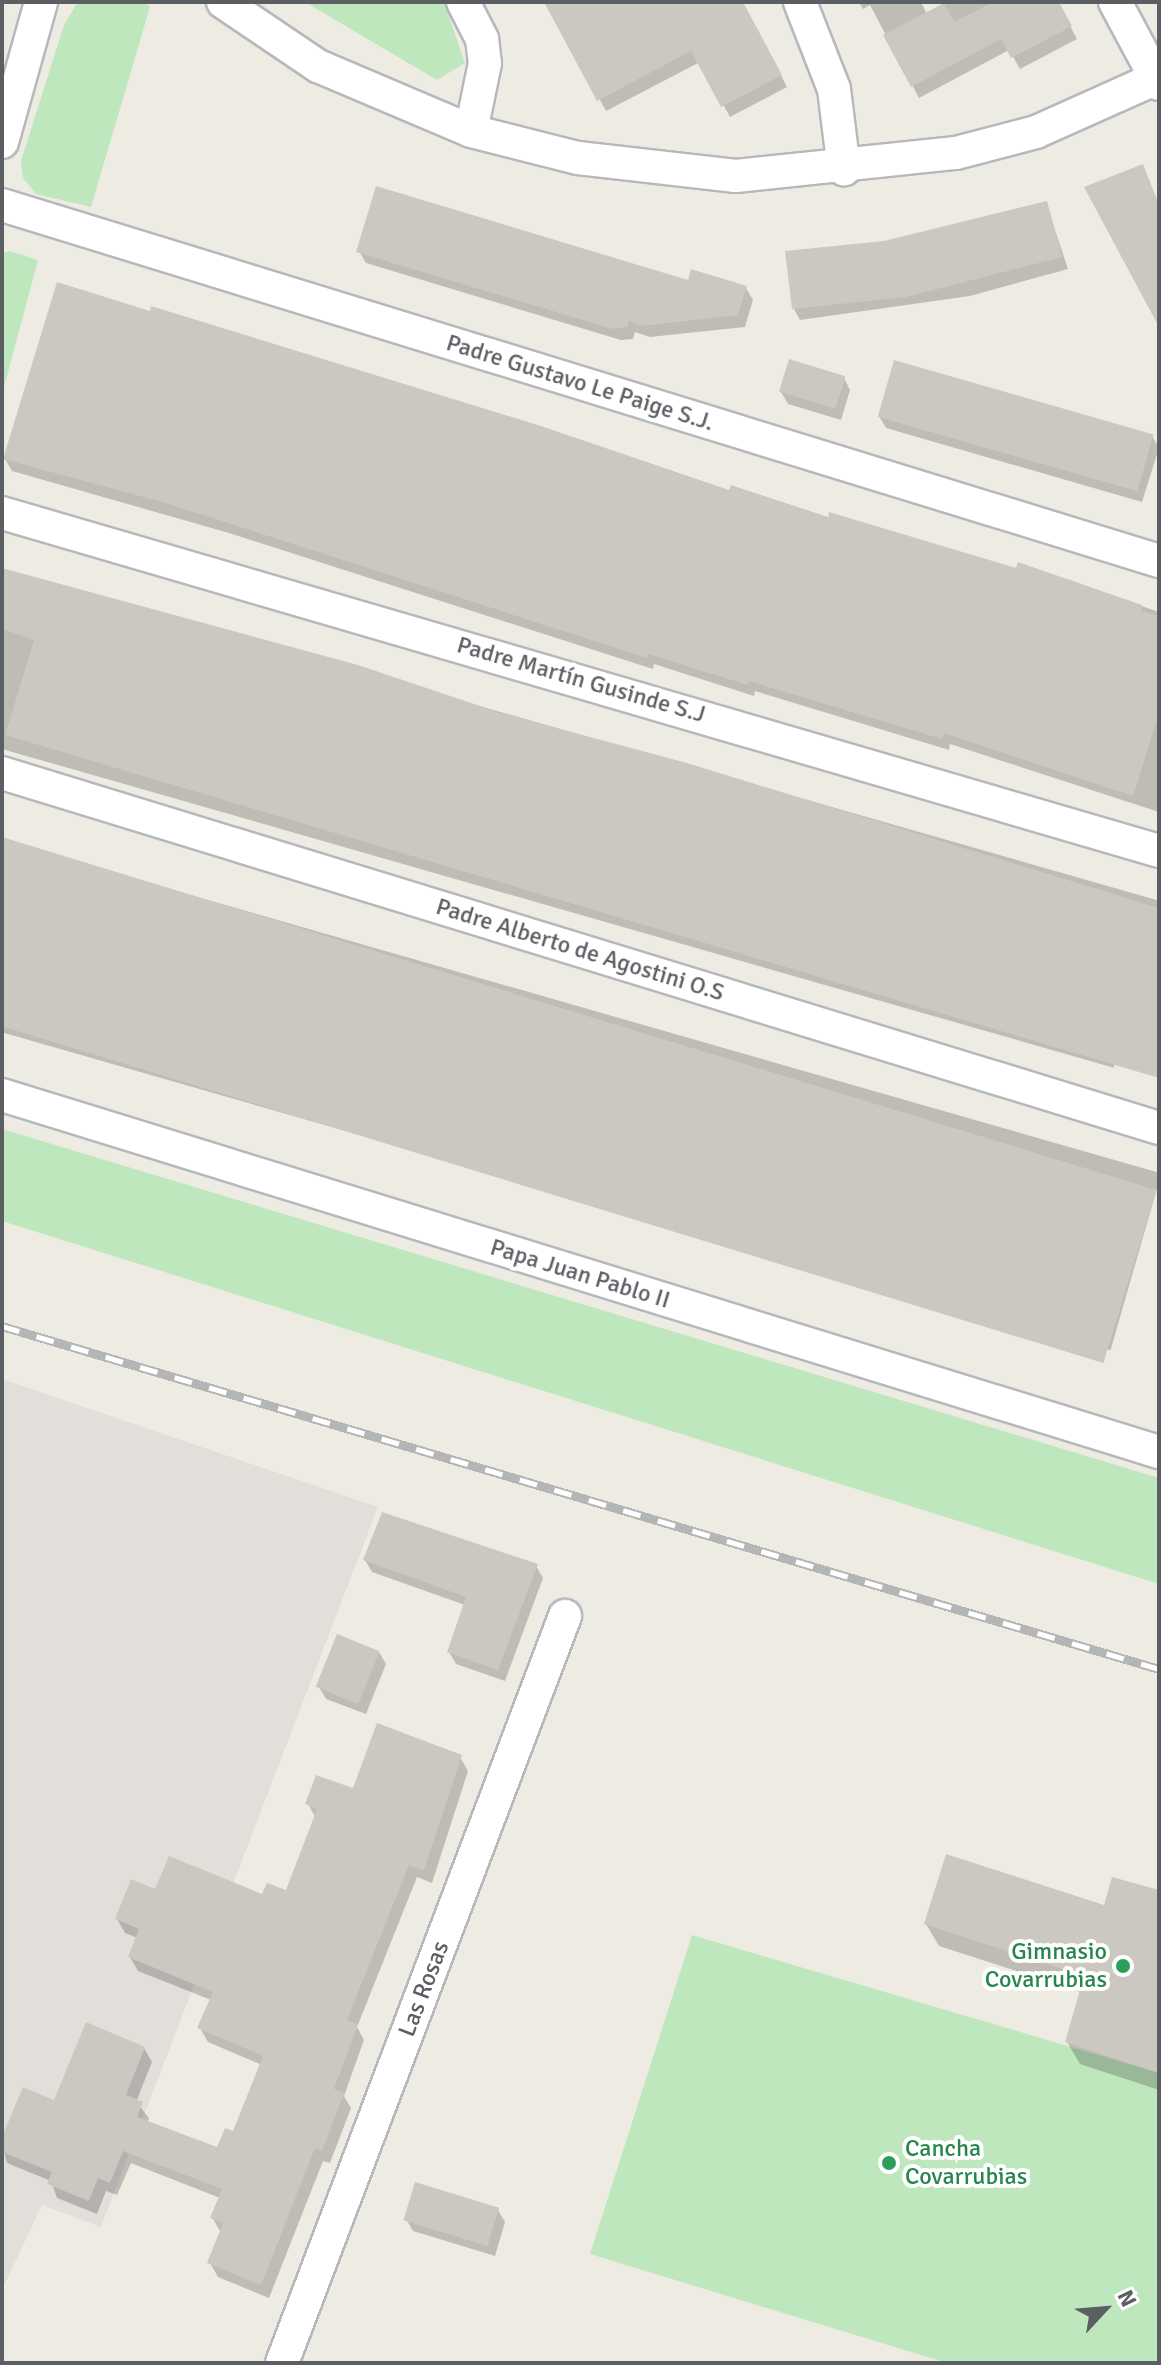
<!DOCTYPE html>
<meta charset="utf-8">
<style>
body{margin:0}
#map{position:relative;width:1161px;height:2365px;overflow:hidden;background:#eeece2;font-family:Signika,sans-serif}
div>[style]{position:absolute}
.industrial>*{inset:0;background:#e2dfda}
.green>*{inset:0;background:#bee7be}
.shadow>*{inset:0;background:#0003;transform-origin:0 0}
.building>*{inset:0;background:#cbc8c2;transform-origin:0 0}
.roads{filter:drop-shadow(2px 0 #b5b9bd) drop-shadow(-2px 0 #b5b9bd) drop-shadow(0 2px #b5b9bd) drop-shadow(0 -2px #b5b9bd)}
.street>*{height:32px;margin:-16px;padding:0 16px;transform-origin:16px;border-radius:16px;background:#fff}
.rail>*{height:9px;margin-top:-4.5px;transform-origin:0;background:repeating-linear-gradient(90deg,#fff 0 18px,#b4b5b5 0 36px);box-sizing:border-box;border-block:2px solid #b4b5b5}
.dots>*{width:22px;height:22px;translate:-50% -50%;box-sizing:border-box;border:4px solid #fff;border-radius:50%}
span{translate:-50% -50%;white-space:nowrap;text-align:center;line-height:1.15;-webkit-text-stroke:8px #fff;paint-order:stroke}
.street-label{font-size:24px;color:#5b5f64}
.leisure-label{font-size:24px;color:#27864d}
.right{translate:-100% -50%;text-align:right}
.left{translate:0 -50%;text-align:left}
.frame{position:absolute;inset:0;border:4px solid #5b5f64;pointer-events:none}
.north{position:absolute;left:1065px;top:2269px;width:80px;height:80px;-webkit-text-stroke:6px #fff;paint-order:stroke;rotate:64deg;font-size:22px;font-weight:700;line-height:32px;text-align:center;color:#5b5f64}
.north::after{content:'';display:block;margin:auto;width:28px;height:36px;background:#5b5f64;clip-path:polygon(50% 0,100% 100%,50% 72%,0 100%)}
</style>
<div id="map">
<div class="industrial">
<i style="clip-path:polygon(2px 1379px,378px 1507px,101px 2227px,42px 2205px,2px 2290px)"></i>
</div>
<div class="green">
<i style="clip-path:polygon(78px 2px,144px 2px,150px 7px,91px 207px,36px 194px,23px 178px,21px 161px,64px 25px)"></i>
<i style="clip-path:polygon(305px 2px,444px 2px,465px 63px,437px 80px)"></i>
<i style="clip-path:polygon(9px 251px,38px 260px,2px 395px,2px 254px)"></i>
<i style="clip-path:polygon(2px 1129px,1159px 1478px,1159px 1584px,2px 1221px)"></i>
<i style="clip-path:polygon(692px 1935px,1159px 2073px,1159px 2363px,947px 2363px,590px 2254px)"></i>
</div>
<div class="shadow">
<i style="clip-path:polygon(547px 2px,742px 2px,787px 87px,730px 117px,700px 62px,606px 111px)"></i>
<i style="clip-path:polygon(859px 2px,921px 2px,927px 14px,950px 2px,1057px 2px,1077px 39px,1020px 69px,1009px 50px,919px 98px,870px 5px,863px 9px)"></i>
<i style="clip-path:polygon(1046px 203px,1068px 269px,970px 296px,800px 320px,794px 309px,884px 243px)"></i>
<i style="clip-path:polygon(359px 251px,746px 288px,753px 300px,745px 327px,650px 337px,635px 332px,633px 339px,621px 340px,366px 263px)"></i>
<i style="clip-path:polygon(844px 378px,850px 390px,841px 420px,788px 404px,781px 392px)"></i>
<i style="clip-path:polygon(879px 416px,1152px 436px,1159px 448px,1142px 502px,886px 428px)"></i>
<i style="clip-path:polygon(5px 459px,730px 493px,1017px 571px,1019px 564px,1159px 612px,1159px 812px,950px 744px,949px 750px,755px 691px,754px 696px,654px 664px,653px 669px,229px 533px,12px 471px)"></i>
<i style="left:2px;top:569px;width:1206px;height:173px;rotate:16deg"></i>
<i style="left:2px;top:841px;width:1206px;height:184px;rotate:16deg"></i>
<i style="clip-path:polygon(365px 1560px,536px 1566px,543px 1578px,505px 1681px,456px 1664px,449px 1652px,465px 1605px,372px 1572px)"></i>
<i style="clip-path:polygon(379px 1652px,386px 1664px,366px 1714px,326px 1699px,319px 1687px)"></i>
<i style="clip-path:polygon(460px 1757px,468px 1771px,432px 1883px,417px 1877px,357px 2027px,364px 2040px,344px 2096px,351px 2108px,330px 2163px,323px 2161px,269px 2298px,218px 2277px,210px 2263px,220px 2231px,212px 2217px,220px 2198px,131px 2163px,117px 2195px,106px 2191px,97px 2214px,57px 2198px,51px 2181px,7px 2163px,2px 2143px,55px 2102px,144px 2048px,152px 2062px,136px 2102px,149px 2118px,147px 2123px,218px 2150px,235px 2134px,262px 2065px,208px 2042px,200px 2028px,211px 2000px,138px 1971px,130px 1957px,138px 1938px,125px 1933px,117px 1919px,156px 1892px,264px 1897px,288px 1893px,316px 1818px,308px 1804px)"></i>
<i style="clip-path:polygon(1159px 1892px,1159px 2090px,1080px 2064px,1067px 2042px,1081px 1992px,939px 1946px,926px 1924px,1106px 1907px)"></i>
<i style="clip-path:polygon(498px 2210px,505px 2222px,495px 2256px,413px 2231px,406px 2219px)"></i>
</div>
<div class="building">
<i style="clip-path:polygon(544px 2px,743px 2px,782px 75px,721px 107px,691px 51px,597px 101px)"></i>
<i style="clip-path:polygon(993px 2px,1059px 2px,1072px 26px,1011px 58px,1001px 39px,911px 87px,883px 35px,944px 3px,954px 22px)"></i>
<i style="clip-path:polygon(1143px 164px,1159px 205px,1159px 327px,1084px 187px)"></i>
<i style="clip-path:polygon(376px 186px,688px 280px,691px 269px,747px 286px,738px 315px,642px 326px,629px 321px,627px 327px,613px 329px,356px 252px)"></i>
<i style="clip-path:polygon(1047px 201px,1062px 257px,906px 297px,792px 309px,785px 251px,884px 241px)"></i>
<i style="clip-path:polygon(57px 282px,150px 311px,151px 306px,538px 425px,729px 490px,731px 485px,828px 517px,829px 512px,1016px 568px,1018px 562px,1142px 605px,1141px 611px,1159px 616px,1159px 714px,1133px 796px,944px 733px,942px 739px,749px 681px,748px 685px,648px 654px,647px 658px,169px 504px,3px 459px)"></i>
<i style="left:789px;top:359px;width:59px;height:34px;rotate:17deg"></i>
<i style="left:894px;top:360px;width:270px;height:59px;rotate:16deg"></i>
<i style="clip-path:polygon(2px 568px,358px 665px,504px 714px,687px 763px,1159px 908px,1159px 1078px,5px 735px,34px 640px,2px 629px)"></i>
<i style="left:2px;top:837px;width:1207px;height:181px;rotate:17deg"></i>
<i style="clip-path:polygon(382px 1512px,538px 1564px,498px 1670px,447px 1652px,466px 1597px,363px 1560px)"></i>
<i style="left:337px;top:1634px;width:46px;height:57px;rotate:22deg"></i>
<i style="clip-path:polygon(377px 1723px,462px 1755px,424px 1870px,409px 1865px,347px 2020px,358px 2024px,334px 2089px,344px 2093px,322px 2151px,315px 2148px,261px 2285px,207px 2263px,223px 2223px,210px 2218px,222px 2189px,123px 2151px,110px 2183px,98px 2178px,89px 2201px,47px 2184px,52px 2172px,2px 2152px,2px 2137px,23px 2087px,54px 2100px,86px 2022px,145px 2047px,126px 2095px,143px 2102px,137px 2117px,217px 2147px,225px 2128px,233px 2131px,263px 2056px,197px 2028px,213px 1992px,128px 1957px,139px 1929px,115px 1919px,131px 1879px,155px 1889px,169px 1856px,262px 1894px,267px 1883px,286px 1890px,317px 1809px,305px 1804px,316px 1775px,353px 1788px)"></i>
<i style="clip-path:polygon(946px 1854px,1104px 1905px,1112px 1877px,1159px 1890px,1159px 2073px,1065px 2042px,1084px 1976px,924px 1924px)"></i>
<i style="left:415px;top:2182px;width:88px;height:40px;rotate:17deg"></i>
</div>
<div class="roads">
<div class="street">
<i style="left:223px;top:2px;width:115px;rotate:34deg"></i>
<i style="left:318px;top:66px;width:166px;rotate:23deg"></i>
<i style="left:471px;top:131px;width:110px;rotate:14.2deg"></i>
<i style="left:578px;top:158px;width:159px;rotate:6.5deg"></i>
<i style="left:736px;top:176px;width:221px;rotate:-6deg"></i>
<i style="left:956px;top:153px;width:83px;rotate:-14.7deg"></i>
<i style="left:1036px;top:132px;width:135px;rotate:-24.1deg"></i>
<i style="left:463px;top:2px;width:42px;rotate:62.8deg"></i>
<i style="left:482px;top:39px;width:24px;rotate:83deg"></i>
<i style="left:485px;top:63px;width:69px;rotate:101.6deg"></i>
<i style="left:800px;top:2px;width:93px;rotate:68.7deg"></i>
<i style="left:834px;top:89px;width:81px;rotate:82.9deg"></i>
<i style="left:1115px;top:2px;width:93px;rotate:61.8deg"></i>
<i style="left:2px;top:142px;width:145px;rotate:-74.4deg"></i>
<i style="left:2px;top:205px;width:1211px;rotate:17.1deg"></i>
<i style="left:2px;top:513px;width:1205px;rotate:16.28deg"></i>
<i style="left:2px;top:773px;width:1210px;rotate:17.06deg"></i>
<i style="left:2px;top:1095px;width:1211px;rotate:17.15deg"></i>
<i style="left:282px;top:2363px;width:799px;rotate:-69.25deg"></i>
</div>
</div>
<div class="rail">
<i style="left:2px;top:1326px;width:1207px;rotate:16.51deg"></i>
</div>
<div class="dots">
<i style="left:1123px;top:1966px;background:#2e9e5b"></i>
<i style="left:889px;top:2163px;background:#2e9e5b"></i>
</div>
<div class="street-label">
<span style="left:580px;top:383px;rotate:17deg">Padre Gustavo Le Paige S.J.</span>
<span style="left:581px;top:680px;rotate:16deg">Padre Martín Gusinde S.J</span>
<span style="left:580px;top:950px;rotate:17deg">Padre Alberto de Agostini O.S</span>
<span style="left:580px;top:1274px;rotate:17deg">Papa Juan Pablo II</span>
<span style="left:424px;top:1989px;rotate:-69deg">Las Rosas</span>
</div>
<div class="leisure-label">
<span class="right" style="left:1107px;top:1966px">Gimnasio<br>Covarrubias</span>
<span class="left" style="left:905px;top:2163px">Cancha<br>Covarrubias</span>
</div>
<div class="frame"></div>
<div class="north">N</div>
</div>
